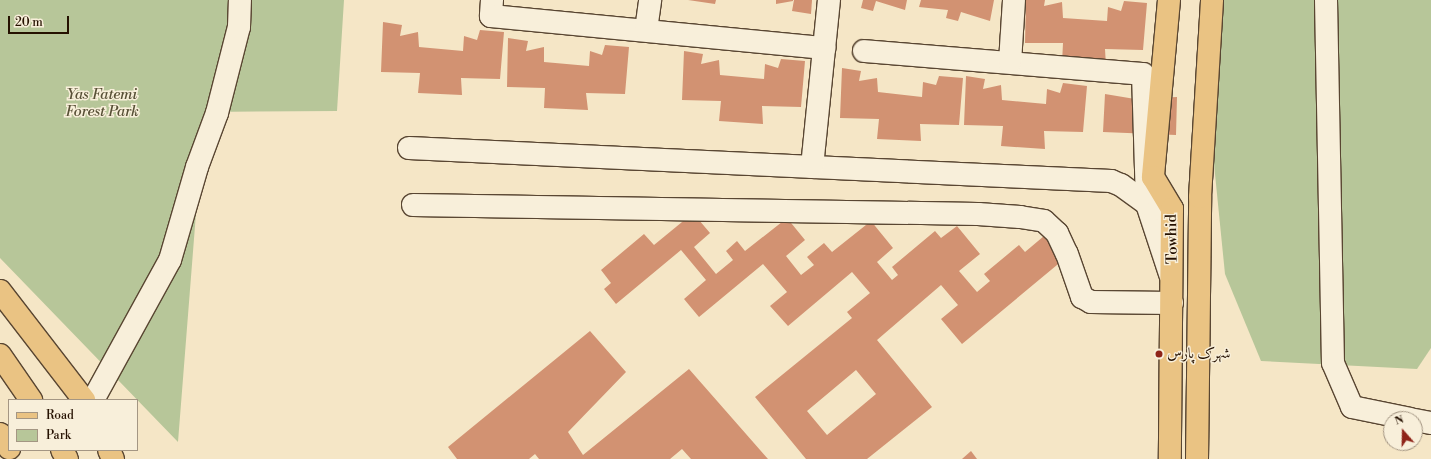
<!DOCTYPE html>
<meta charset="utf-8">
<style>
body{margin:0}
#map{position:relative;width:1431px;height:459px;overflow:hidden;background:#f5e6c6;font-family:"Libre Bodoni",Amiri,serif}
div>[style]{position:absolute}
.green>*{inset:0;background:#b7c699}
.building>*{inset:0;background:#d29272}
.roads{filter:drop-shadow(1px 0 #594632) drop-shadow(-1px 0 #594632) drop-shadow(0 1px #594632) drop-shadow(0 -1px #594632)}
.minor>*{height:22px;margin:-11px;padding:0 11px;transform-origin:11px;border-radius:11px;background:#f8efda}
.major>*{height:22px;margin:-11px;padding:0 11px;transform-origin:11px;border-radius:11px;background:#eac383}
.highway>*{height:22px;margin:-11px;padding:0 11px;transform-origin:11px;border-radius:11px;background:#eac383}
.dots>*{width:11px;height:11px;translate:-50% -50%;box-sizing:border-box;border:2px solid #f8efda;border-radius:50%}
span{translate:-50% -50%;white-space:nowrap;text-align:center;line-height:1.15;-webkit-text-stroke:3px #f8efda;paint-order:stroke}
.park-label{font-size:15px;color:#585036;font-style:italic}
.street-label{font-size:15px;color:#251100}
.poi-label{font-size:15px;color:#251100}
.left{translate:0 -50%;text-align:left}
.legend{position:absolute;left:8px;top:399px;width:130px;height:52px;box-sizing:border-box;background:#f8efda;border:1px solid #a49683;margin:0;padding:5px 7px;list-style:none;font-size:12px;color:#251100}
.legend li{display:flex;align-items:center;gap:8px;height:20px}
.legend b{width:20px;border:1px solid #a49683}
.north{position:absolute;left:1383px;top:411px;width:40px;height:40px;box-sizing:border-box;background:#f8efda;border:1px solid #a49683;border-radius:50%;rotate:340deg;font-size:11px;font-weight:700;line-height:16px;text-align:center;color:#251100}
.north::after{content:'';display:block;margin:auto;width:14px;height:18px;background:#8f2418;clip-path:polygon(50% 0,100% 100%,50% 72%,0 100%)}
.scale{position:absolute;left:8px;top:16px;width:61px;height:18px;box-sizing:border-box;border:2px solid #251100;border-top:0;padding-left:5px;font-size:12px;line-height:14px;white-space:nowrap;color:#251100;-webkit-text-stroke:3px #f8efda;paint-order:stroke}
</style>
<div id="map">
<div class="green">
<i style="clip-path:polygon(0 0,344px 0,337px 111px,204px 112px,178px 442px,0 258px)"></i>
<i style="clip-path:polygon(1219px 0,1431px 0,1431px 348px,1417px 369px,1261px 361px,1225px 274px,1212px 144px)"></i>
</div>
<div class="building">
<i style="clip-path:polygon(688px 0,716px 0,715px 4px)"></i>
<i style="clip-path:polygon(776px 0,793px 0,793px 1px,776px 4px)"></i>
<i style="clip-path:polygon(794px 0,812px 0,811px 14px,792px 11px)"></i>
<i style="clip-path:polygon(863px 0,907px 0,905px 10px,876px 1px,873px 11px,861px 8px)"></i>
<i style="clip-path:polygon(921px 0,994px 0,990px 21px,961px 12px,958px 21px,946px 18px,948px 10px,919px 7px)"></i>
<i style="clip-path:polygon(1026px 0,1045px 0,1044px 6px,1062px 2px,1063px 18px,1107px 21px,1108px 7px,1121px 11px,1124px 1px,1147px 3px,1143px 50px,1105px 49px,1106px 66px,1062px 63px,1063px 43px,1025px 43px)"></i>
<i style="clip-path:polygon(383px 22px,402px 25px,400px 36px,418px 32px,419px 47px,463px 51px,464px 36px,477px 40px,480px 30px,504px 32px,500px 79px,461px 78px,462px 95px,418px 93px,420px 73px,381px 72px)"></i>
<i style="clip-path:polygon(508px 38px,528px 41px,526px 51px,544px 47px,544px 62px,589px 66px,590px 51px,602px 55px,605px 45px,629px 47px,625px 94px,586px 93px,588px 110px,544px 108px,545px 88px,507px 87px)"></i>
<i style="clip-path:polygon(684px 51px,703px 54px,701px 64px,719px 60px,720px 75px,764px 79px,765px 64px,778px 68px,781px 59px,805px 61px,801px 107px,762px 106px,763px 124px,719px 121px,721px 101px,682px 100px)"></i>
<i style="clip-path:polygon(842px 68px,861px 71px,859px 81px,877px 78px,878px 92px,922px 97px,923px 82px,936px 85px,939px 76px,963px 78px,959px 125px,920px 124px,921px 141px,877px 139px,879px 119px,840px 118px)"></i>
<i style="clip-path:polygon(966px 76px,985px 79px,983px 89px,1001px 85px,1002px 100px,1046px 104px,1047px 89px,1060px 93px,1063px 83px,1087px 86px,1083px 132px,1044px 131px,1045px 149px,1001px 146px,1003px 126px,964px 125px)"></i>
<i style="clip-path:polygon(1105px 94px,1135px 99px,1177px 97px,1176px 135px,1103px 132px)"></i>
<i style="clip-path:polygon(evenodd,693px 213px,710px 233px,694px 247px,716px 274px,733px 260px,726px 251px,737px 241px,745px 251px,787px 218px,805px 240px,786px 256px,801px 275px,814px 265px,807px 257px,824px 243px,832px 252px,871px 221px,893px 248px,877px 262px,892px 280px,898px 275px,892px 267px,935px 231px,941px 238px,957px 226px,980px 254px,959px 271px,977px 292px,990px 281px,984px 274px,1019px 245px,1025px 252px,1044px 236px,1063px 260px,962px 344px,941px 319px,958px 305px,941px 285px,877px 340px,932px 407px,867px 459px,806px 459px,755px 397px,852px 318px,847px 312px,870px 293px,852px 272px,788px 326px,770px 306px,787px 292px,763px 264px,699px 317px,684px 299px,706px 280px,681px 250px,616px 304px,604px 289px,611px 283px,601px 270px,644px 234px,654px 245px,693px 213px,856px 370px,876px 394px,827px 435px,807px 411px,856px 370px)"></i>
<i style="clip-path:polygon(590px 331px,626px 372px,568px 432px,583px 455px,689px 369px,768px 459px,691px 459px,682px 449px,670px 459px,539px 459px,535px 454px,529px 459px,457px 459px,448px 447px)"></i>
<i style="clip-path:polygon(971px 451px,977px 459px,962px 459px)"></i>
</div>
<div class="roads">
<div class="minor">
<i style="left:492px;top:0;width:16px;rotate:94deg"></i>
<i style="left:491px;top:16px;width:335px;rotate:5.5deg"></i>
<i style="left:1326px;top:0;width:363px;rotate:88.9deg"></i>
<i style="left:1333px;top:363px;width:48px;rotate:66.6deg"></i>
<i style="left:1352px;top:407px;width:60px;rotate:11.5deg"></i>
<i style="left:646px;top:30px;width:30px;rotate:-82deg"></i>
<i style="left:864px;top:51px;width:280px;rotate:4.7deg"></i>
<i style="left:1143px;top:74px;width:130px;rotate:88.2deg"></i>
<i style="left:1147px;top:204px;width:74px;rotate:71.8deg"></i>
<i style="left:1010px;top:62px;width:62px;rotate:-86.3deg"></i>
<i style="left:409px;top:148px;width:703px;rotate:2.69deg"></i>
<i style="left:1111px;top:181px;width:11px;rotate:22deg"></i>
<i style="left:1121px;top:185px;width:32px;rotate:36deg"></i>
<i style="left:1147px;top:204px;width:12px;rotate:24deg"></i>
<i style="left:1158px;top:209px;width:14px"></i>
<i style="left:812px;top:167px;width:168px;rotate:-84.2deg"></i>
<i style="left:413px;top:205px;width:565px;rotate:0.91deg"></i>
<i style="left:978px;top:214px;width:42px;rotate:4.1deg"></i>
<i style="left:1020px;top:217px;width:24px;rotate:9deg"></i>
<i style="left:1044px;top:221px;width:18px;rotate:43deg"></i>
<i style="left:1057px;top:233px;width:23px;rotate:65deg"></i>
<i style="left:1067px;top:254px;width:46px;rotate:70.8deg"></i>
<i style="left:1082px;top:297px;width:10px;rotate:29deg"></i>
<i style="left:1091px;top:302px;width:81px;rotate:0.7deg"></i>
<i style="left:93px;top:400px;width:160px;rotate:-61.2deg"></i>
<i style="left:170px;top:260px;width:97px;rotate:-73.8deg"></i>
<i style="left:197px;top:167px;width:58px;rotate:-69.7deg"></i>
<i style="left:217px;top:113px;width:89px;rotate:-75.7deg"></i>
<i style="left:239px;top:27px;width:27px;rotate:-88deg"></i>
<i style="left:1415px;top:420px;width:16px;rotate:11deg"></i>
</div>
<div class="major">
<i style="left:1169px;top:0;width:178px;rotate:95.2deg"></i>
<i style="left:1153px;top:177px;width:37px;rotate:59deg"></i>
<i style="left:1172px;top:209px;width:250px;rotate:90.5deg"></i>
<i style="left:1197px;top:459px;width:262px;rotate:-89.3deg"></i>
<i style="left:1200px;top:197px;width:197px;rotate:-86.5deg"></i>
</div>
<div class="highway">
<i style="left:0;top:291px;width:138px;rotate:52.4deg"></i>
<i style="left:0;top:355px;width:55px;rotate:55.4deg"></i>
<i style="left:0;top:434px;width:17px;rotate:57deg"></i>
<i style="left:62px;top:450px;width:10px;rotate:61deg"></i>
<i style="left:109px;top:450px;width:10px;rotate:66deg"></i>
</div>
</div>
<div class="dots">
<i style="left:1159px;top:354px;background:#8f2418"></i>
</div>
<div class="park-label">
<span style="left:102px;top:103px">Yas Fatemi<br>Forest Park</span>
</div>
<div class="street-label">
<span style="left:1172px;top:239px;rotate:-91deg">Towhid</span>
</div>
<div class="poi-label">
<span class="left" style="left:1167px;top:354px">شهرک پارس</span>
</div>
<ul class="legend">
<li><b style="height:5px;background:#eac383"></b>Road</li>
<li><b style="height:11px;background:#b7c699"></b>Park</li>
</ul>
<div class="north">N</div>
<div class="scale">20 m</div>
</div>
